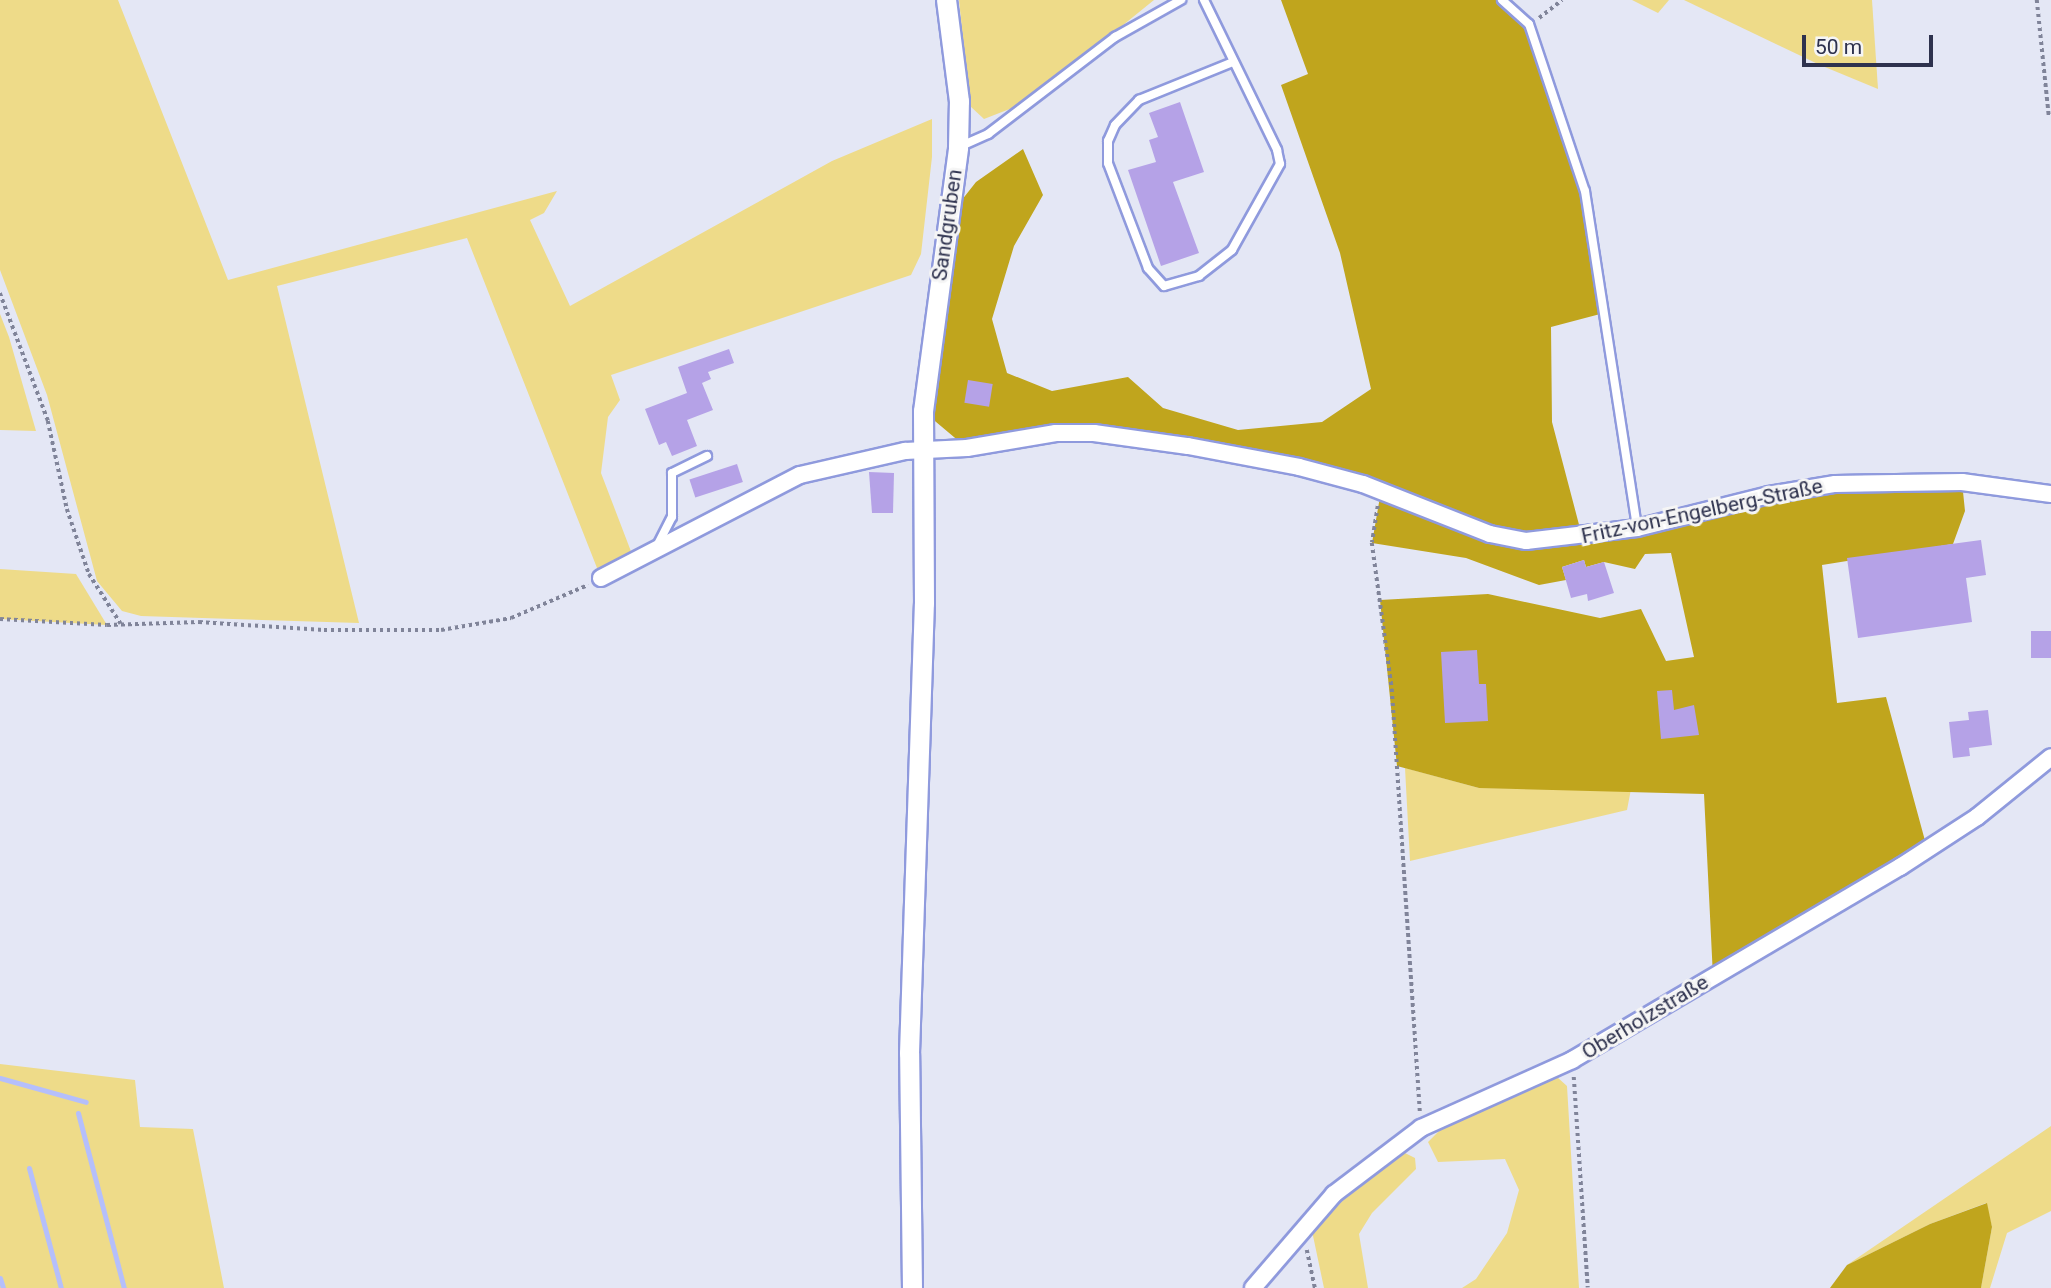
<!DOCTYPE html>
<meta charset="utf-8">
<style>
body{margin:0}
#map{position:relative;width:2051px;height:1288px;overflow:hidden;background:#e4e7f5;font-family:Roboto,sans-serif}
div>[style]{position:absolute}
.green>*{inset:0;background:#eedb89}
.forest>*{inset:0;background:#c0a51d}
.stream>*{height:5px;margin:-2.5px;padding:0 2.5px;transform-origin:2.5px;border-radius:2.5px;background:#b5bffb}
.building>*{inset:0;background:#b5a2e7;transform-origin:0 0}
.path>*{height:3.5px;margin-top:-1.75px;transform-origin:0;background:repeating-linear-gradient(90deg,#808499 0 3.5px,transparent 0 7px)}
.roads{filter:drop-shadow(2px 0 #8f9add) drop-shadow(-2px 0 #8f9add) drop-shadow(0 2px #8f9add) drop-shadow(0 -2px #8f9add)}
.service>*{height:8px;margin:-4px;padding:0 4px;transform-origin:4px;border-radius:4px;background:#fff}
.minor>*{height:16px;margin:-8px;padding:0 8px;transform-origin:8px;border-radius:8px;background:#fff}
.tertiary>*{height:19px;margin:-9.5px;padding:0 9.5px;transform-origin:9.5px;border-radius:9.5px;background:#fff}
span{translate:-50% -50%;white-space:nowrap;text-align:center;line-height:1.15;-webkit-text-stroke:6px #f5f5f5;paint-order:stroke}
.street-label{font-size:21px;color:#2e324e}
.scale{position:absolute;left:1802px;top:35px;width:131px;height:32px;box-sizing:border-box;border:4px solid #2e324e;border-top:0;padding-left:9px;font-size:21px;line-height:24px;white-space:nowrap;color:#2e324e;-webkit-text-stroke:5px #f5f5f5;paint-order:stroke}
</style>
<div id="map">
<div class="green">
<i style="clip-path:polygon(0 0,118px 0,228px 280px,557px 191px,544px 213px,530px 220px,570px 306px,832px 161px,932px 119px,932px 157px,921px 254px,911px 275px,611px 375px,620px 400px,608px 417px,601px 473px,632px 554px,599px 573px,467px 238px,277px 286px,359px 623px,141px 616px,122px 611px,97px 581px,47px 395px,0 270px)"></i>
<i style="clip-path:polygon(959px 0,1154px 0,1028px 102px,984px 119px,970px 106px)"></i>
<i style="clip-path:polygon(1632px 0,1669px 0,1658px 13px)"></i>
<i style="clip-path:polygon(1684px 0,1872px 0,1878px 89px,1820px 65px)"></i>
<i style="clip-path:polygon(0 314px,9px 337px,36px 431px,0 430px)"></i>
<i style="clip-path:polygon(0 569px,76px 574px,107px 625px,0 619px)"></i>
<i style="clip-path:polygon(1405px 768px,1479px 788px,1631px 789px,1627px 810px,1410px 861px)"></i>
<i style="clip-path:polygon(0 1064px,135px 1080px,140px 1127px,193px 1129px,224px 1288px,0 1288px)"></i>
<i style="clip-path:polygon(1557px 1077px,1567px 1086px,1579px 1288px,1462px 1288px,1476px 1279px,1507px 1233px,1519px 1190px,1505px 1159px,1438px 1162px,1428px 1142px,1440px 1130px)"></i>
<i style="clip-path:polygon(2051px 1126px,2051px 1211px,2007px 1233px,1990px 1288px,1981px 1288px,1992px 1227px,1986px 1203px,1930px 1224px,1847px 1265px)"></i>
<i style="clip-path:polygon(1403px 1152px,1415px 1158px,1416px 1169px,1372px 1213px,1359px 1234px,1368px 1288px,1324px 1288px,1312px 1231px,1380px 1164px)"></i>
</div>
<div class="forest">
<i style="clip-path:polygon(1281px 0,1502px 0,1529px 24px,1585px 191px,1604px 313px,1551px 327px,1552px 422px,1582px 536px,1835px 484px,1962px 482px,1965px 511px,1953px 544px,1822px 565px,1837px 703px,1886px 697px,1927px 848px,1713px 977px,1704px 794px,1479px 788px,1397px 766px,1380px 600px,1488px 594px,1600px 618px,1641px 609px,1666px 661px,1694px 657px,1671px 553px,1645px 554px,1635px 569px,1604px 562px,1586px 567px,1584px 560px,1562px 567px,1566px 580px,1539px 585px,1466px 558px,1372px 543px,1381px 491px,1094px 433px,967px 448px,923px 411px,950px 215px,976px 182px,1023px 149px,1043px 195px,1014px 246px,992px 319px,1007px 373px,1052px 391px,1128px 377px,1163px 408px,1238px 430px,1322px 422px,1371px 389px,1340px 253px,1281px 85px,1308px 74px)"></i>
<i style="clip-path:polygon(1987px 1203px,1992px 1227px,1981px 1288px,1830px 1288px,1847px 1265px,1930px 1224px)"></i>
</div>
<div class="stream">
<i style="left:0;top:1078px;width:89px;rotate:15.6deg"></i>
<i style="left:78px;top:1113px;width:181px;rotate:75.3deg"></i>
<i style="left:29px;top:1168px;width:124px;rotate:75.1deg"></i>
<i style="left:0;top:1278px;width:10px;rotate:73deg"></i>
</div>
<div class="building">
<i style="clip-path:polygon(1180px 102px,1204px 172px,1173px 182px,1199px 253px,1161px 266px,1128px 170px,1156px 162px,1149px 140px,1158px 137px,1149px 113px)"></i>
<i style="clip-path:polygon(729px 349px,734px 363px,708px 372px,711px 379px,702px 383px,713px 410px,687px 420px,697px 446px,672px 456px,666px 442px,659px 445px,645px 409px,687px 393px,678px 367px)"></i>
<i style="left:968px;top:380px;width:25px;height:23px;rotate:9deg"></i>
<i style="left:737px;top:464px;width:19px;height:50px;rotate:72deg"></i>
<i style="clip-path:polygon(869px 472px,894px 473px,893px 513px,872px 513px)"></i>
<i style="clip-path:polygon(1981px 540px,1986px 575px,1966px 578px,1972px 622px,1858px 638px,1847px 558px)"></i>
<i style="clip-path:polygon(1584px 560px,1586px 567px,1604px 562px,1614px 593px,1588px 601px,1587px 594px,1571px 598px,1562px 567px)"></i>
<i style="left:2051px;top:631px;width:27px;height:20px;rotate:90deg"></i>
<i style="clip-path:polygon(1477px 650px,1479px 684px,1486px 684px,1488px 721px,1445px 723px,1441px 652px)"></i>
<i style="clip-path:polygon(1672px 690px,1674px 710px,1694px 705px,1699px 735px,1661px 739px,1657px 691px)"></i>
<i style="clip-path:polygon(1988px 710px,1992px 745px,1969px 748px,1970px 756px,1953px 758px,1949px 722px,1969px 720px,1968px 712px)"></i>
</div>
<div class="path">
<i style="left:2037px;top:0;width:118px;rotate:84.1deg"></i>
<i style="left:1539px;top:18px;width:29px;rotate:-38deg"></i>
<i style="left:0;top:293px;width:137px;rotate:69.4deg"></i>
<i style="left:48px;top:421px;width:90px;rotate:77.8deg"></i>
<i style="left:67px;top:509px;width:69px;rotate:71.3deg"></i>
<i style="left:89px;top:574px;width:59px;rotate:57.4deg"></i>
<i style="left:1378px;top:506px;width:37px;rotate:99deg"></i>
<i style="left:1372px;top:543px;width:147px;rotate:82.2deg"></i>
<i style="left:1392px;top:689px;width:424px;rotate:86.2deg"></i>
<i style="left:0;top:619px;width:107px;rotate:3.2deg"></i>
<i style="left:107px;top:625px;width:92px;rotate:-1.9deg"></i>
<i style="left:199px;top:622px;width:125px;rotate:3.7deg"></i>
<i style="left:324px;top:630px;width:117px"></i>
<i style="left:441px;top:630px;width:71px;rotate:-9.7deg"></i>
<i style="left:511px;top:618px;width:84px;rotate:-23.2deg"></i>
<i style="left:1574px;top:1077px;width:211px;rotate:86.2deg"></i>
<i style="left:1307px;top:1250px;width:39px;rotate:78deg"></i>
</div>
<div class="roads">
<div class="service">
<i style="left:1204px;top:0;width:167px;rotate:64deg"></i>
<i style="left:1277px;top:150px;width:14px;rotate:78deg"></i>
<i style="left:1280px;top:164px;width:98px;rotate:119.2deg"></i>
<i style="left:1232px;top:250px;width:42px;rotate:141.8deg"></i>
<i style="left:1199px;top:276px;width:36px;rotate:164deg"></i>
<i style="left:1164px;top:286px;width:24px;rotate:-132deg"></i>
<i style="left:1148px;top:268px;width:112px;rotate:-110.9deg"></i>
<i style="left:1108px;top:163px;width:22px;rotate:-90deg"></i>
<i style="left:1108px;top:141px;width:17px;rotate:-66deg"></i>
<i style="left:1115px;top:125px;width:35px;rotate:-46deg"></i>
<i style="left:1139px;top:100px;width:101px;rotate:-22deg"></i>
<i style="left:1502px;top:0;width:36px;rotate:42deg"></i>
<i style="left:1529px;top:24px;width:176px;rotate:71.5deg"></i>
<i style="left:1585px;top:191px;width:341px;rotate:81.2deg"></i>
<i style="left:961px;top:146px;width:30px;rotate:-24deg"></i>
<i style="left:988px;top:134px;width:160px;rotate:-37.4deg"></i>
<i style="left:1115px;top:37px;width:76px;rotate:-29.3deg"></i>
<i style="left:657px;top:546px;width:33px;rotate:-63deg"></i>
<i style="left:672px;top:517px;width:44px;rotate:-90deg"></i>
<i style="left:672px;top:473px;width:39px;rotate:-26deg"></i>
</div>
<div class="minor">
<i style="left:601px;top:578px;width:224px;rotate:-27.4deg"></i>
<i style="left:800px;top:475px;width:108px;rotate:-12.9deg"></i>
<i style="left:905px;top:451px;width:62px;rotate:-2.8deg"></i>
<i style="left:967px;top:448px;width:90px;rotate:-9.6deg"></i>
<i style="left:1056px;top:433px;width:38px"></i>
<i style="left:1094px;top:433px;width:95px;rotate:7.9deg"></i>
<i style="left:1188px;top:446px;width:113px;rotate:10.7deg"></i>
<i style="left:1299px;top:467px;width:66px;rotate:14.9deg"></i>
<i style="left:1363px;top:484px;width:136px;rotate:21.5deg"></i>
<i style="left:1490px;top:534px;width:37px;rotate:11deg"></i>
<i style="left:1526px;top:541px;width:112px;rotate:-6.7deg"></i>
<i style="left:1637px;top:528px;width:136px;rotate:-14deg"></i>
<i style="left:1769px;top:495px;width:67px;rotate:-9.5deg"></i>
<i style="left:1835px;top:484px;width:127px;rotate:-0.9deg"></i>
<i style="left:1962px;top:482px;width:90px;rotate:7.7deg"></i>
<i style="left:1253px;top:1288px;width:124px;rotate:-49.2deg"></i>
<i style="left:1334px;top:1194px;width:109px;rotate:-37.2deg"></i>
<i style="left:1421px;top:1128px;width:166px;rotate:-24.2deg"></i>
<i style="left:1572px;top:1060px;width:381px;rotate:-30.5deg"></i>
<i style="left:1900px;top:867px;width:92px;rotate:-33deg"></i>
<i style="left:1977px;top:817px;width:95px;rotate:-39deg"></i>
</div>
<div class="tertiary">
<i style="left:912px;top:1288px;width:235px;rotate:-90.7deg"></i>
<i style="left:909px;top:1053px;width:450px;rotate:-88.1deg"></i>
<i style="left:924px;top:603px;width:192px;rotate:-90.3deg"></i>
<i style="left:923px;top:411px;width:266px;rotate:-82.4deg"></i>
<i style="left:958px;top:147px;width:46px;rotate:-88.8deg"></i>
<i style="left:959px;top:101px;width:102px;rotate:-97.3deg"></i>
</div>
</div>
<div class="street-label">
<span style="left:947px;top:225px;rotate:-82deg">Sandgruben</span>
<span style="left:1702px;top:511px;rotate:-12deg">Fritz-von-Engelberg-Straße</span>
<span style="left:1645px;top:1017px;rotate:-31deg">Oberholzstraße</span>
</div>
<div class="scale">50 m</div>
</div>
